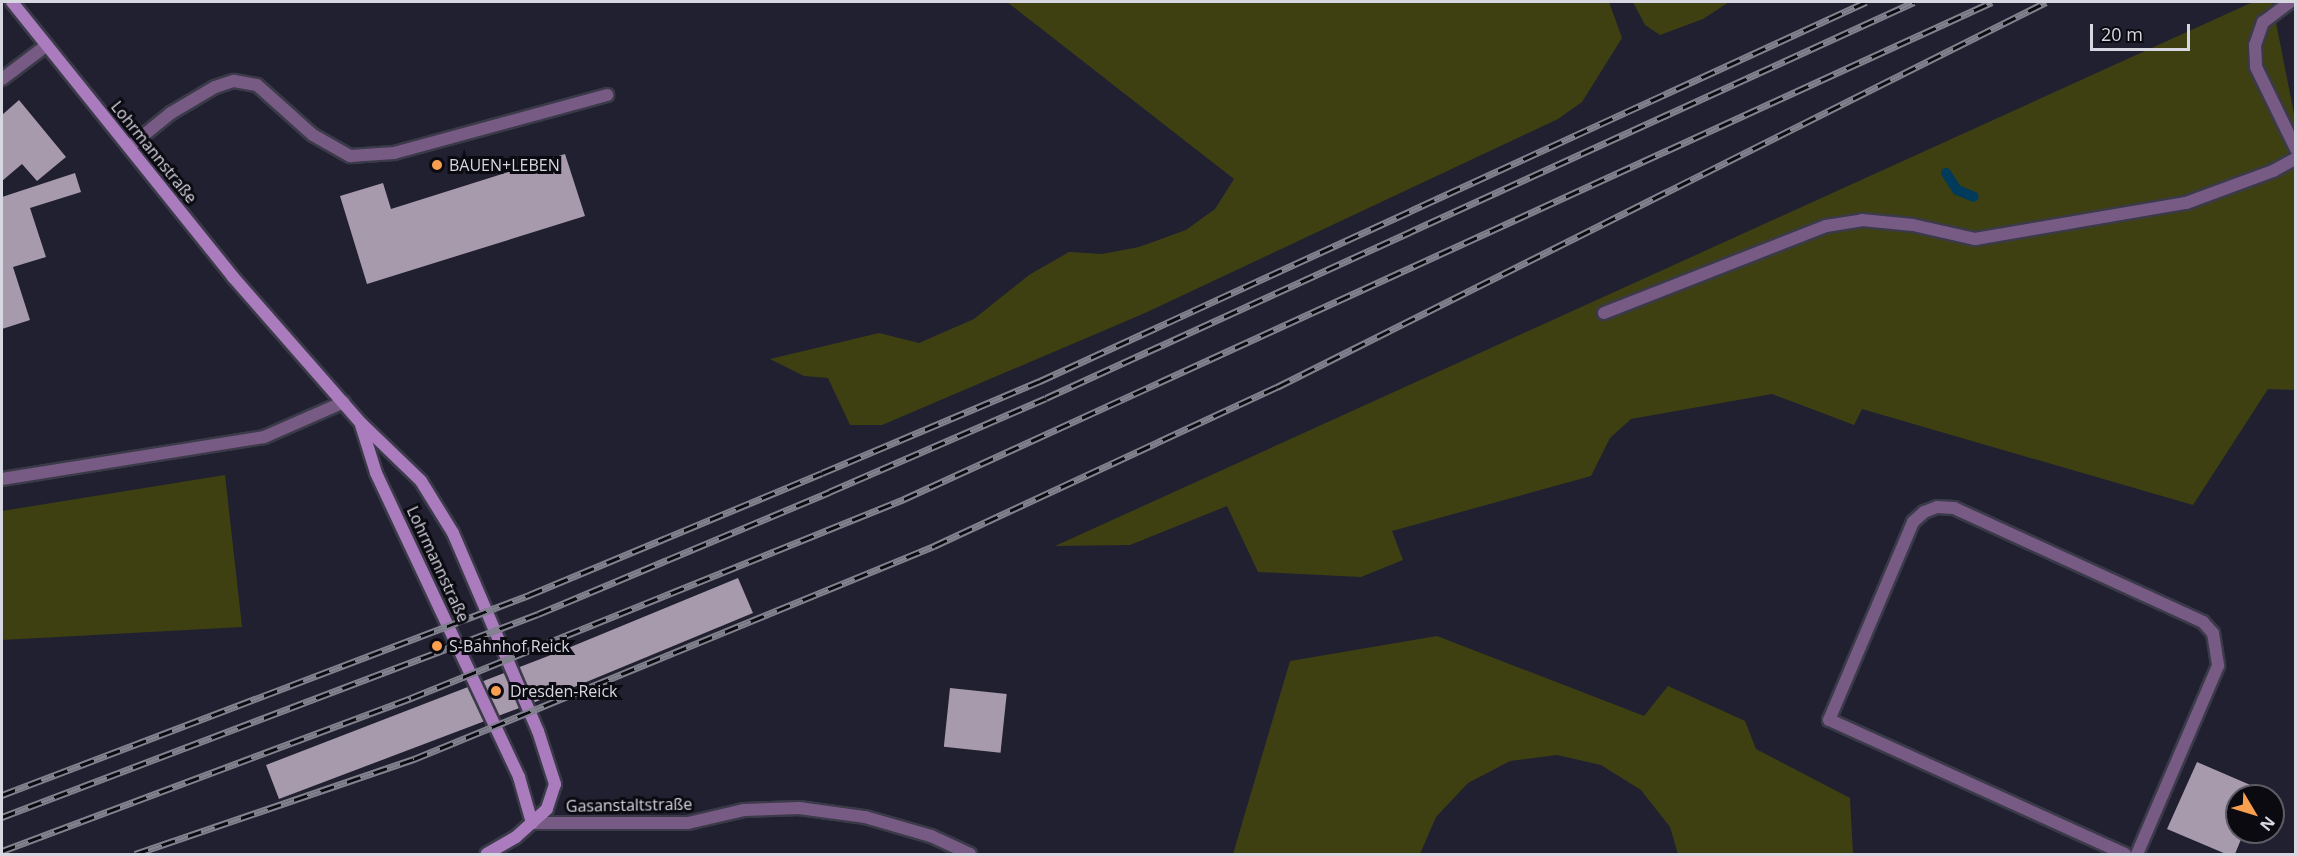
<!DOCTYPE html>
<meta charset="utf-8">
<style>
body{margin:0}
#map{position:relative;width:2297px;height:856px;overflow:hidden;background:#202030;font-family:"Open Sans",sans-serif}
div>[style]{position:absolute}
.green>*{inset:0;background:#3f4011}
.stream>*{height:10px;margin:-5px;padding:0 5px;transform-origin:5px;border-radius:5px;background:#003b5c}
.building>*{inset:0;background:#a79aac;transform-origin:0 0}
.roads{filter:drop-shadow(2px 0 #3a3a49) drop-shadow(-2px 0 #3a3a49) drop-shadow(0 2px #3a3a49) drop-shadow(0 -2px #3a3a49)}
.lane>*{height:12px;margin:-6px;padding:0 6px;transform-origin:6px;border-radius:6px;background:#785b84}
.street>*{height:12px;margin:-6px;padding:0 6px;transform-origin:6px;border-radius:6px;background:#785b84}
.secondary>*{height:12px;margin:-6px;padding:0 6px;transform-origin:6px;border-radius:6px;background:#aa7bbd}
.rail>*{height:7px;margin-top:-3.5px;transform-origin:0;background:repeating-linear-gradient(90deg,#0b0a11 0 14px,#82828f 0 28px);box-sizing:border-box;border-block:2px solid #82828f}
.dots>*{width:16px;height:16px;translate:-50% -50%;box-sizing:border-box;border:3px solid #0b0a11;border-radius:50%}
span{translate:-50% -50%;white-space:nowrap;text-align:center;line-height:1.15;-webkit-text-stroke:6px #0b0a11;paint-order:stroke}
.street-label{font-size:16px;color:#d7d7e2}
.poi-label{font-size:16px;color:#d7d7e2}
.left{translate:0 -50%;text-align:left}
.frame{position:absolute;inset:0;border:3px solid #d7d7e2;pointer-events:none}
.north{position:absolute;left:2225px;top:784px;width:60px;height:60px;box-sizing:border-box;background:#0b0a11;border:2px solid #5d5c65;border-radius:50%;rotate:128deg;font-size:16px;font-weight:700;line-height:24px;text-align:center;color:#d7d7e2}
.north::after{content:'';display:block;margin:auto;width:21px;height:27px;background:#fa9f4f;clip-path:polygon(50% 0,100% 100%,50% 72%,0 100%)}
.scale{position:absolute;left:2090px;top:24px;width:100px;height:27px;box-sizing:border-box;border:3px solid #d7d7e2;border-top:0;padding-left:8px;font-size:18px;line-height:21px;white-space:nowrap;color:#d7d7e2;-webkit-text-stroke:4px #0b0a11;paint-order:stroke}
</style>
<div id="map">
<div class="green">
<i style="clip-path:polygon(1007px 2px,1609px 2px,1622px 38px,1582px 102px,1558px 119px,1145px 313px,882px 425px,850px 425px,828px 378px,804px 376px,770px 359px,879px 333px,919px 343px,974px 319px,1029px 275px,1069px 252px,1102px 254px,1139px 247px,1186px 230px,1215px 209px,1234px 179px)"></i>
<i style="clip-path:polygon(1633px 2px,1729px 2px,1703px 19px,1660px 35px,1645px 25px)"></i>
<i style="clip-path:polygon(2253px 2px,2272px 2px,2295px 119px,2295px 390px,2268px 389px,2193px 505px,1862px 409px,1854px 425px,1772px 394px,1631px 419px,1610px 438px,1591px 476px,1392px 531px,1403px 560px,1361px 577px,1258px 572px,1227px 506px,1130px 545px,1055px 546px)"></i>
<i style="clip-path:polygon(225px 475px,242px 627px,2px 640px,2px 511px)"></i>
<i style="clip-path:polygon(1437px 636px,1644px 716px,1668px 686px,1745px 721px,1756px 749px,1850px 798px,1853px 854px,1678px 854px,1670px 827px,1641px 790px,1601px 765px,1557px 755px,1510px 761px,1468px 783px,1436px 817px,1420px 854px,1233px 854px,1290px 661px)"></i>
</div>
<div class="stream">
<i style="left:1946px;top:173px;width:20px;rotate:57deg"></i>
<i style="left:1957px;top:190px;width:18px;rotate:22deg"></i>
</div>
<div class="building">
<i style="clip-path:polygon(19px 100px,66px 157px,37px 181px,22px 164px,2px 181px,2px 115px)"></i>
<i style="clip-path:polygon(565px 154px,585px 216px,367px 284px,340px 196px,383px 183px,391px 209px)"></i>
<i style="clip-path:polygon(75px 173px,81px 192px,30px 208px,46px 257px,13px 267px,30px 320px,2px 329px,2px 197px)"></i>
<i style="clip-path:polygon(738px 578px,753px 613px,567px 690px,279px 799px,266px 765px,556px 653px)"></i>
<i style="left:950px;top:688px;width:57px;height:59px;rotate:6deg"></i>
<i style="clip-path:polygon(2197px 762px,2262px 790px,2260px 796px,2237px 796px,2237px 832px,2244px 832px,2235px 854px,2226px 854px,2167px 829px)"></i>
</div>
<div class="roads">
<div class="lane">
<i style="left:2290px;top:2px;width:34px;rotate:143deg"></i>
<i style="left:2263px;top:22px;width:24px;rotate:109deg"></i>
<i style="left:2255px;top:45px;width:22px;rotate:87deg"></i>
<i style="left:2256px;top:67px;width:91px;rotate:64deg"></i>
<i style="left:2px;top:79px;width:56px;rotate:-37.1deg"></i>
<i style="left:129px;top:147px;width:54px;rotate:-39deg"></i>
<i style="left:171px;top:113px;width:51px;rotate:-30.6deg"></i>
<i style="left:215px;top:87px;width:20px;rotate:-18deg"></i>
<i style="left:234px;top:81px;width:23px;rotate:10deg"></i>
<i style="left:257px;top:85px;width:75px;rotate:41.8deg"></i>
<i style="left:313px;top:135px;width:43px;rotate:29.6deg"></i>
<i style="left:350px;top:156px;width:44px;rotate:-3.9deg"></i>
<i style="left:394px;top:153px;width:221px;rotate:-15.2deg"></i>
<i style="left:1604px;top:313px;width:238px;rotate:-21.4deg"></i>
<i style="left:1826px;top:226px;width:36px;rotate:-9deg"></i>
<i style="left:1862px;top:220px;width:51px;rotate:5.6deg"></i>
<i style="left:1913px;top:225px;width:64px;rotate:12.7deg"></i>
<i style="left:1975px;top:239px;width:214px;rotate:-9.7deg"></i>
<i style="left:2186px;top:203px;width:93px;rotate:-20.2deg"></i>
<i style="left:2273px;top:171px;width:26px;rotate:-29deg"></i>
<i style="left:2125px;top:854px;width:325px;rotate:-155.6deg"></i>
<i style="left:1829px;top:720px;width:215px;rotate:-67deg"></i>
<i style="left:1913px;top:522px;width:15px;rotate:-42deg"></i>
<i style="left:1924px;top:512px;width:14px;rotate:-21deg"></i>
<i style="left:1937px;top:507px;width:17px;rotate:3deg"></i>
<i style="left:1954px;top:508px;width:274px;rotate:24.6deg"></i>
<i style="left:2203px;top:622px;width:15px;rotate:48deg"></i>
<i style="left:2213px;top:633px;width:33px;rotate:81deg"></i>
<i style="left:2218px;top:666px;width:205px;rotate:113.3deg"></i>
</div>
<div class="street">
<i style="left:2px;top:479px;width:265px;rotate:-9.1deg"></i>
<i style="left:264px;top:437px;width:87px;rotate:-23.6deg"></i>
<i style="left:532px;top:823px;width:156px"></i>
<i style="left:688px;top:823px;width:57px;rotate:-13.1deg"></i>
<i style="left:744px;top:810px;width:55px;rotate:-2.1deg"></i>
<i style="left:799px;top:808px;width:67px;rotate:7.8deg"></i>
<i style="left:865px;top:817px;width:69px;rotate:16.1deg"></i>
<i style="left:931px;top:836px;width:43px;rotate:24.8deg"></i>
</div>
<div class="secondary">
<i style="left:12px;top:2px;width:353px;rotate:51.2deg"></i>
<i style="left:233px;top:277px;width:194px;rotate:48.8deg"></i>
<i style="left:361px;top:423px;width:83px;rotate:44deg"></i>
<i style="left:421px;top:481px;width:61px;rotate:58.4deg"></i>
<i style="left:453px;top:533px;width:215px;rotate:66.8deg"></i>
<i style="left:538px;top:731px;width:56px;rotate:72.2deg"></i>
<i style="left:555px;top:784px;width:26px;rotate:108deg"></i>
<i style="left:547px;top:809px;width:42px;rotate:137.9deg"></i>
<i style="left:516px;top:837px;width:34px;rotate:150deg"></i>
<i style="left:361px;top:425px;width:50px;rotate:72.6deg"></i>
<i style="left:376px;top:473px;width:336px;rotate:64.8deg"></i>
<i style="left:519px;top:777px;width:48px;rotate:74.2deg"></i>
</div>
</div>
<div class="rail">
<i style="left:2px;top:795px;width:564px;rotate:-20.78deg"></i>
<i style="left:529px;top:595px;width:317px;rotate:-22.6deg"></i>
<i style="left:822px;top:473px;width:237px;rotate:-22.9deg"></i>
<i style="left:1040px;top:381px;width:909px;rotate:-24.65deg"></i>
<i style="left:2px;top:817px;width:573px;rotate:-20.74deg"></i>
<i style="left:538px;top:614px;width:316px;rotate:-22.7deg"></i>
<i style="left:829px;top:492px;width:236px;rotate:-23.4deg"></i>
<i style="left:1046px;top:398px;width:954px;rotate:-24.52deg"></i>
<i style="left:2px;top:851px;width:437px;rotate:-20.5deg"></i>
<i style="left:411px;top:698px;width:532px;rotate:-21.98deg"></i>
<i style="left:904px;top:499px;width:1196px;rotate:-24.55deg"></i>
<i style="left:135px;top:854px;width:295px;rotate:-18.8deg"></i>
<i style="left:414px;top:759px;width:562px;rotate:-22.27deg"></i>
<i style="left:934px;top:546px;width:378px;rotate:-24.9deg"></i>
<i style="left:1277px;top:387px;width:860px;rotate:-26.59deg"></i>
</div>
<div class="dots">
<i style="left:437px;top:165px;background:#fa9f4f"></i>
<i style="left:437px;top:646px;background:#fa9f4f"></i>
<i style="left:496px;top:691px;background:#fa9f4f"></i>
</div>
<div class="street-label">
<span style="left:154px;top:152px;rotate:51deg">Lohrmannstraße</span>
<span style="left:438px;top:564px;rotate:65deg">Lohrmannstraße</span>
<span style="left:629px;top:805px;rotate:-1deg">Gasanstaltstraße</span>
</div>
<div class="poi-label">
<span class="left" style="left:449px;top:165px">BAUEN+LEBEN</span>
<span class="left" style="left:449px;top:646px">S-Bahnhof Reick</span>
<span class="left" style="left:510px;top:691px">Dresden-Reick</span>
</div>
<div class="frame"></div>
<div class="north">N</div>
<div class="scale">20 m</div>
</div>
